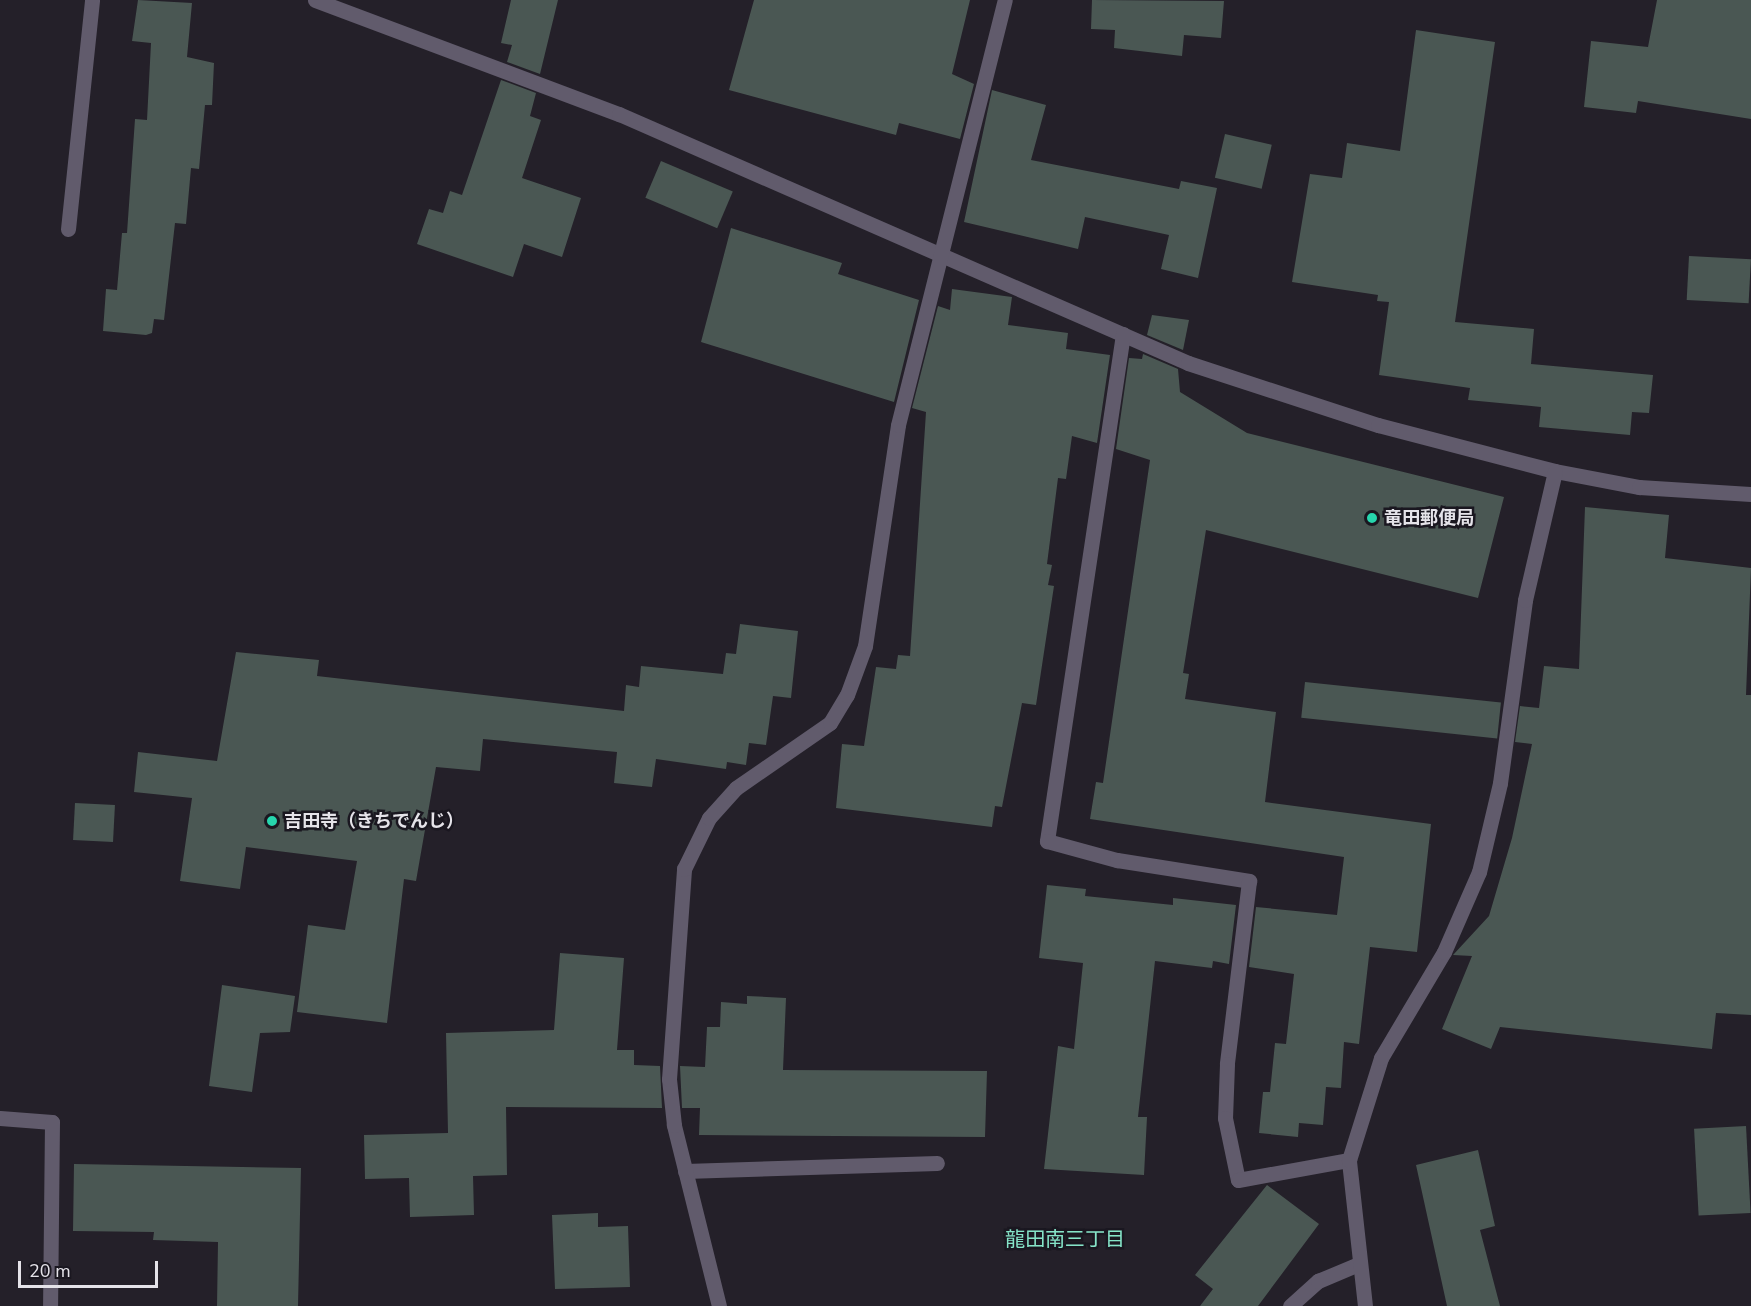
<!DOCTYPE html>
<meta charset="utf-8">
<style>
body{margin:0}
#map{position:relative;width:1751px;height:1306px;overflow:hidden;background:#242029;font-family:"Nunito Sans","Noto Sans JP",sans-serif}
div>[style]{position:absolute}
.building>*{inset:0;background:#4a5753;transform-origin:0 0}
.street>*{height:15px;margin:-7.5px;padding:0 7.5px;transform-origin:7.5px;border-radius:7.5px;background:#615b6c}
.dots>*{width:16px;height:16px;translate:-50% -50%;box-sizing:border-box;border:3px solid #1a1720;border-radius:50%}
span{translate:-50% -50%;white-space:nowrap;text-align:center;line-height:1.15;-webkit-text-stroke:5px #1a1720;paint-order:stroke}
.poi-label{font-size:18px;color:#e5e3e9;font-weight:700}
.left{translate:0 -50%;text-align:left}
.neighbourhood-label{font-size:20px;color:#86e4c8}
.scale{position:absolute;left:18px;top:1261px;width:140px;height:27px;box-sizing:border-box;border:3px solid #e5e3e9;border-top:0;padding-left:8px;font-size:18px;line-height:21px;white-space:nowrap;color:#e5e3e9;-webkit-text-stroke:4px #1a1720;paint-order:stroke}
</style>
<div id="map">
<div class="building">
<i style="clip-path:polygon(138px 0,192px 3px,187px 57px,214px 63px,212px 105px,205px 105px,199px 169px,191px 168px,186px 224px,175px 223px,164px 320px,154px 319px,152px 333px,146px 335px,103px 331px,106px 289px,117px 290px,122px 233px,127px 233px,135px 119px,147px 120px,151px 43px,132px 41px)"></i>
<i style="clip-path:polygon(511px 0,558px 0,540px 74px,507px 62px,512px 45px,501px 43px)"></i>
<i style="clip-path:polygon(754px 0,970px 0,952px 74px,974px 84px,960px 139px,899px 123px,896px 135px,729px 90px)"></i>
<i style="clip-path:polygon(1092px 0,1224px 1px,1221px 38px,1184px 35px,1182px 56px,1114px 48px,1115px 30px,1091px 29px)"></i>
<i style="clip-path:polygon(1657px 0,1751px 0,1751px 119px,1638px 101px,1636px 113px,1584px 107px,1591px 41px,1648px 47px)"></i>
<i style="clip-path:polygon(1416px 30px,1495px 42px,1455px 322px,1534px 329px,1531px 364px,1653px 375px,1649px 413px,1632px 412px,1630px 435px,1539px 427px,1541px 407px,1468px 400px,1470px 388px,1379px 375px,1389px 302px,1377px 301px,1378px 295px,1292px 282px,1310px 174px,1342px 178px,1347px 143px,1400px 151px)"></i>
<i style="clip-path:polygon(501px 80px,536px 93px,530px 116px,541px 120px,522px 178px,581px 198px,562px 257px,524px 244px,513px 277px,417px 244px,429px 209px,443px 213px,450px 191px,462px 195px)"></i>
<i style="clip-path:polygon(992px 90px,1046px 105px,1031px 160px,1179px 189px,1181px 181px,1217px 188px,1198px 278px,1161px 269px,1169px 235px,1085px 217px,1078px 249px,964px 222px)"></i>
<i style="left:1225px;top:134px;width:48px;height:45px;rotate:13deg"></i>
<i style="left:661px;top:161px;width:78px;height:40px;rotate:23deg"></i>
<i style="clip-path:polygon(731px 228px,842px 263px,838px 274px,919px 300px,894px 402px,701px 342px)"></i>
<i style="left:1689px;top:256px;width:62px;height:44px;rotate:3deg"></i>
<i style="clip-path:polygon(952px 289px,1012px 297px,1008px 325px,1068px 333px,1066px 349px,1110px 355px,1097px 443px,1072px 436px,1066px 479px,1058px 478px,1047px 564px,1052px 565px,1048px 585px,1054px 586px,1036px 705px,1022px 703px,1002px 807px,995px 806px,992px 827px,836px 808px,842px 744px,864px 746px,876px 667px,896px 669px,898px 655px,910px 656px,926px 412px,912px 408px,938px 306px,950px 310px)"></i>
<i style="clip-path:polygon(1152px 315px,1189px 320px,1183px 350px,1147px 335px)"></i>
<i style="clip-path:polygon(1143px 354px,1178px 369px,1180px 392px,1247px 433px,1504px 497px,1478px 598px,1206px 530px,1183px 673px,1189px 674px,1185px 699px,1276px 712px,1265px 802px,1431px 824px,1417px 952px,1370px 947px,1359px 1044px,1344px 1042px,1341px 1088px,1326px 1087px,1323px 1125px,1299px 1123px,1298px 1137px,1259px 1133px,1263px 1092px,1270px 1092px,1275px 1043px,1286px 1044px,1294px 974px,1249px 967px,1256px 907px,1337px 915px,1344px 857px,1090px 819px,1096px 782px,1103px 783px,1150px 460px,1116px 449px,1129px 358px,1142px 359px)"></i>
<i style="clip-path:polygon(1585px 507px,1669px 515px,1665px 558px,1751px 568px,1746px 695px,1751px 695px,1751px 1015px,1716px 1013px,1712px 1049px,1500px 1027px,1491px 1049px,1442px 1029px,1472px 956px,1453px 955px,1489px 916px,1512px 838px,1532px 744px,1515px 742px,1520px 706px,1539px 708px,1544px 666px,1579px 669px)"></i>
<i style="clip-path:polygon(740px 624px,798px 631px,791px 698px,773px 696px,766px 745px,749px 743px,746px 765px,727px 762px,726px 769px,656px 759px,652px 787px,614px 783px,617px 752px,483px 739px,480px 771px,436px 767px,416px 881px,404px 879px,387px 1023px,297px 1012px,308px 925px,345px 930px,357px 861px,246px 847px,240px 889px,180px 881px,192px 798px,134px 792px,138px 752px,217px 761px,236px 652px,319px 660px,317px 676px,624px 711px,626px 685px,639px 687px,641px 666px,723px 674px,726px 653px,736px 654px)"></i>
<i style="left:1305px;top:682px;width:197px;height:36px;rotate:6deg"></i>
<i style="left:75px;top:803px;width:40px;height:37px;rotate:3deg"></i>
<i style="clip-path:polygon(1047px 885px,1086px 889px,1085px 896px,1173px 905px,1173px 898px,1236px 905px,1229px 964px,1213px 961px,1212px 968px,1155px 961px,1138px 1117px,1147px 1117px,1144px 1175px,1044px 1169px,1058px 1046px,1074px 1049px,1083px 963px,1039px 958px)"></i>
<i style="clip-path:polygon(560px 953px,624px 958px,617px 1050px,634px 1050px,634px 1065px,660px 1066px,662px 1108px,506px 1107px,507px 1175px,473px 1176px,474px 1215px,410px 1217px,409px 1178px,365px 1179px,364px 1135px,448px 1133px,446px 1033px,554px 1030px)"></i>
<i style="clip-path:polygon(222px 985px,295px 996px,290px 1032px,260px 1033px,252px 1092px,209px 1086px)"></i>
<i style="clip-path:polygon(747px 996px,786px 998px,783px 1070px,987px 1071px,985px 1137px,699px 1135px,700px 1108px,682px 1108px,680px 1066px,705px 1067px,707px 1027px,720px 1027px,721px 1002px,747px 1004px)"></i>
<i style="left:1746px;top:1126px;width:87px;height:52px;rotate:87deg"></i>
<i style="clip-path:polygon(1478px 1150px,1495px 1226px,1480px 1230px,1500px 1306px,1447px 1306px,1416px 1165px)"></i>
<i style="clip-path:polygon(74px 1164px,301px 1168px,298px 1306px,217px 1306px,218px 1242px,153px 1240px,154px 1232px,73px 1231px)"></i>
<i style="clip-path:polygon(1267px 1185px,1319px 1224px,1258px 1306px,1200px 1306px,1213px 1289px,1195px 1275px)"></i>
<i style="clip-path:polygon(598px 1213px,598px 1227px,628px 1226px,630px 1287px,555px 1289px,552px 1215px)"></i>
</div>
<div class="street">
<i style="left:315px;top:0;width:325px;rotate:20.6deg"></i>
<i style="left:619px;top:114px;width:621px;rotate:23.63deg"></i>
<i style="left:1188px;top:363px;width:200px;rotate:18.1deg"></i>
<i style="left:1378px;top:425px;width:183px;rotate:14.6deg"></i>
<i style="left:1555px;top:471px;width:86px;rotate:10.8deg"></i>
<i style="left:1639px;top:487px;width:112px;rotate:3.6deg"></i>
<i style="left:68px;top:229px;width:230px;rotate:-84deg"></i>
<i style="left:1123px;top:334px;width:513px;rotate:98.53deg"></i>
<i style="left:1047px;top:841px;width:73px;rotate:15.2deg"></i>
<i style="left:1117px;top:860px;width:134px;rotate:9deg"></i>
<i style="left:1249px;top:881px;width:184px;rotate:96.9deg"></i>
<i style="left:1227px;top:1064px;width:54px;rotate:92.1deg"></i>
<i style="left:1225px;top:1118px;width:63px;rotate:78.2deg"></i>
<i style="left:1238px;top:1180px;width:113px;rotate:-10.2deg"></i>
<i style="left:0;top:1118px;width:52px;rotate:4.4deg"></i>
<i style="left:52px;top:1122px;width:184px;rotate:90.6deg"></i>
<i style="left:685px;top:1171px;width:252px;rotate:-1.8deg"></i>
<i style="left:719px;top:1306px;width:187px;rotate:-104deg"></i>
<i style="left:674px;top:1125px;width:46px;rotate:-96.2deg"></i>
<i style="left:669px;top:1079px;width:211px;rotate:-85.9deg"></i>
<i style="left:684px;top:869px;width:57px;rotate:-63.9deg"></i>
<i style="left:709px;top:818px;width:40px;rotate:-48deg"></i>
<i style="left:736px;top:788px;width:114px;rotate:-34.7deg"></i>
<i style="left:830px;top:723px;width:33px;rotate:-59deg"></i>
<i style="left:847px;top:695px;width:52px;rotate:-69.8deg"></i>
<i style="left:865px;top:646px;width:223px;rotate:-81.5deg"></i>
<i style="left:898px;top:425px;width:438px;rotate:-75.9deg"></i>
<i style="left:1290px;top:1306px;width:38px;rotate:-42deg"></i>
<i style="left:1318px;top:1281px;width:41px;rotate:-22.8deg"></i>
<i style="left:1365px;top:1306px;width:147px;rotate:-96.3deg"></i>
<i style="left:1349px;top:1160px;width:107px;rotate:-72.6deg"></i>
<i style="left:1381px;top:1058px;width:123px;rotate:-59.3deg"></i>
<i style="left:1444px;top:952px;width:87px;rotate:-66.4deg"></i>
<i style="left:1479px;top:872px;width:91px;rotate:-76.7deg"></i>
<i style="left:1500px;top:783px;width:185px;rotate:-82.2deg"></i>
<i style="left:1525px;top:600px;width:132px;rotate:-76.9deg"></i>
</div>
<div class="dots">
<i style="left:1372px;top:518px;background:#27d5ad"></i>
<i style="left:272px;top:821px;background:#27d5ad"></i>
</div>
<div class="poi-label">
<span class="left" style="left:1384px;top:518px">竜田郵便局</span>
<span class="left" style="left:284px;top:821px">吉田寺（きちでんじ）</span>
</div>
<div class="neighbourhood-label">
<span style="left:1065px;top:1239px">龍田南三丁目</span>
</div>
<div class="scale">20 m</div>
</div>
